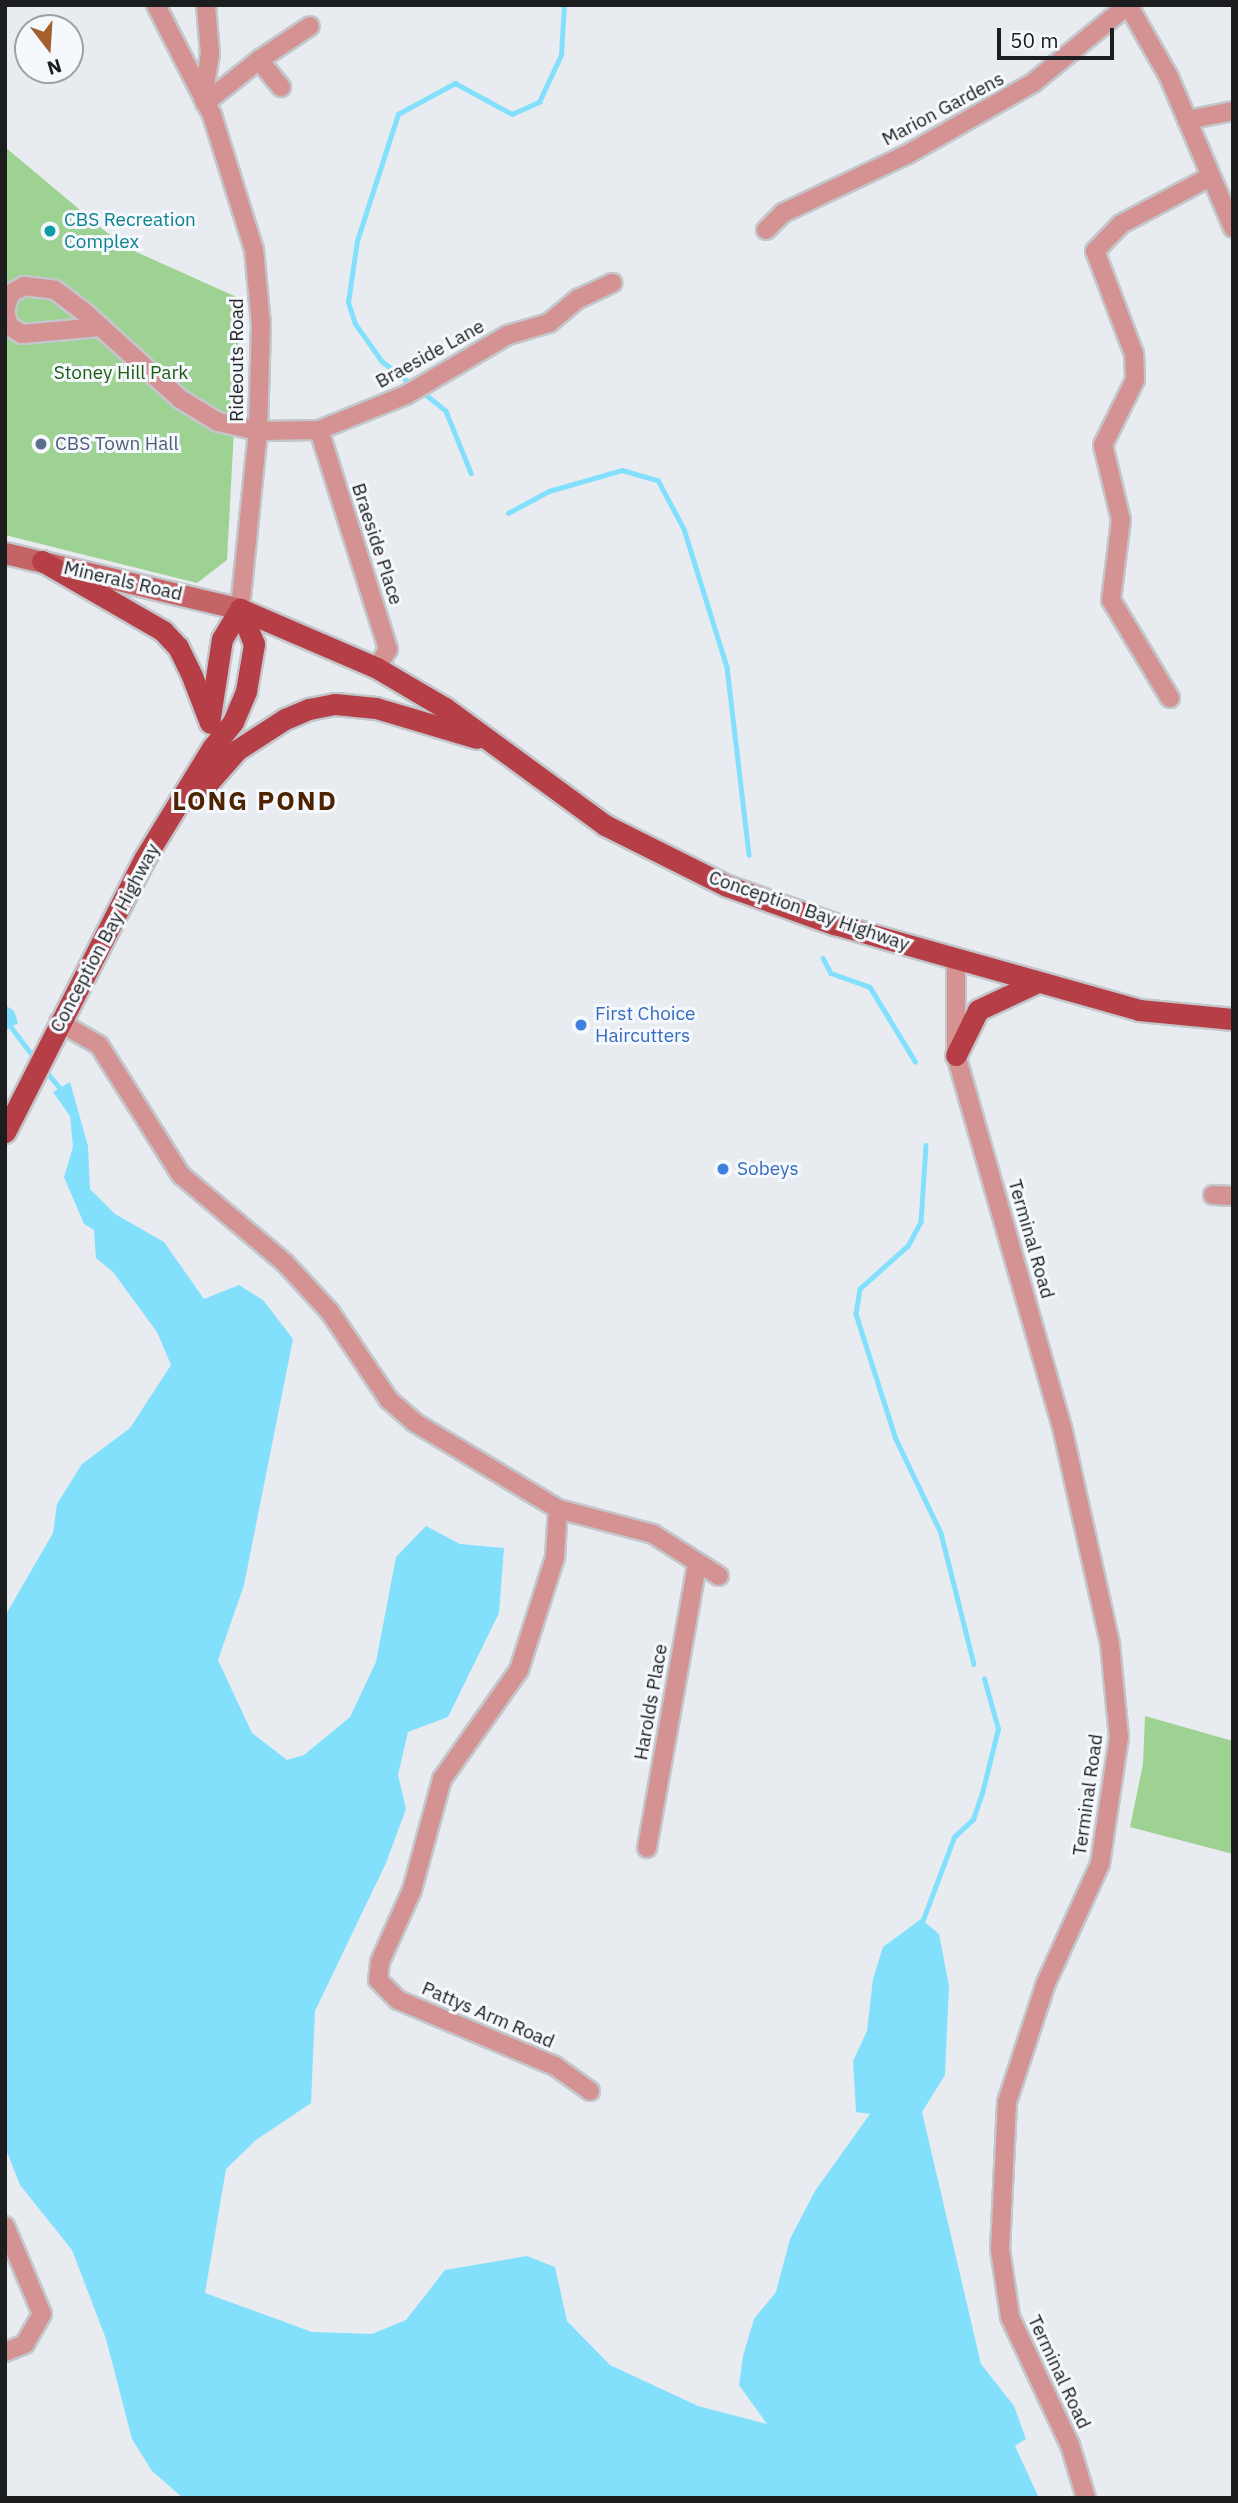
<!DOCTYPE html>
<style>
body{margin:0}
#map{position:relative;width:1238px;height:2503px;overflow:hidden;background:#e8ebf0;font-family:"IBM Plex Sans",sans-serif}
div>[style]{position:absolute}
.green>*{inset:0;background:#9ed293}
.water>*{inset:0;background:#83e0fc}
.stream>*{height:4.5px;margin:-2.25px;padding:0 2.25px;transform-origin:2.25px;border-radius:2.25px;background:#83e0fc}
.roads{filter:drop-shadow(2px 0 #c3c6ca) drop-shadow(-2px 0 #c3c6ca) drop-shadow(0 2px #c3c6ca) drop-shadow(0 -2px #c3c6ca)}
.street>*{height:18px;margin:-9px;padding:0 9px;transform-origin:9px;border-radius:9px;background:#d59292}
.secondary>*{height:21px;margin:-10.5px;padding:0 10.5px;transform-origin:10.5px;border-radius:10.5px;background:#c56466}
.primary>*{height:21px;margin:-10.5px;padding:0 10.5px;transform-origin:10.5px;border-radius:10.5px;background:#b63f47}
.dots>*{width:19px;height:19px;translate:-50% -50%;box-sizing:border-box;border:4px solid #f5f9fe;border-radius:50%}
span{translate:-50% -50%;white-space:nowrap;text-align:center;line-height:1.15;-webkit-text-stroke:6px #f5f9fe;paint-order:stroke}
.street-label{font-size:19px;color:#1b1d1e}
.culture-label{font-size:19px;color:#0d838f}
.left{translate:0 -50%;text-align:left}
.park-label{font-size:19px;color:#215c13}
.service-label{font-size:19px;color:#4e5e75}
.shop-label{font-size:19px;color:#366cbe}
.district-label{font-size:26px;color:#4e2300;font-weight:700;letter-spacing:2px}
.frame{position:absolute;inset:0;border:7px solid #1b1d1e;pointer-events:none}
.north{position:absolute;left:14px;top:14px;width:70px;height:70px;box-sizing:border-box;background:#f5f9fe;border:2px solid #9ea1a4;border-radius:50%;rotate:163deg;font-size:19px;font-weight:700;line-height:28px;text-align:center;color:#1b1d1e}
.north::after{content:'';display:block;margin:auto;width:24px;height:32px;background:#a3602e;clip-path:polygon(50% 0,100% 100%,50% 72%,0 100%)}
.scale{position:absolute;left:997px;top:28px;width:117px;height:32px;box-sizing:border-box;border:4px solid #1b1d1e;border-top:0;padding-left:9px;font-size:21px;line-height:24px;white-space:nowrap;color:#1b1d1e;-webkit-text-stroke:5px #f5f9fe;paint-order:stroke}
</style>
<div id="map">
<div class="green">
<i style="clip-path:polygon(5px 147px,123px 246px,241px 299px,227px 560px,197px 583px,5px 535px)"></i>
<i style="clip-path:polygon(1145px 1716px,1233px 1741px,1233px 1854px,1130px 1827px,1143px 1764px)"></i>
</div>
<div class="water">
<i style="clip-path:polygon(5px 1005px,14px 1011px,18px 1023px,5px 1031px)"></i>
<i style="clip-path:polygon(70px 1082px,88px 1146px,90px 1189px,115px 1214px,164px 1242px,204px 1299px,239px 1285px,263px 1300px,293px 1339px,244px 1585px,218px 1660px,252px 1733px,287px 1760px,304px 1755px,350px 1717px,376px 1662px,396px 1557px,426px 1526px,460px 1544px,504px 1548px,499px 1613px,448px 1717px,408px 1732px,398px 1775px,406px 1809px,386px 1863px,315px 2011px,311px 2103px,256px 2140px,226px 2169px,205px 2293px,312px 2332px,372px 2334px,406px 2320px,445px 2270px,527px 2256px,555px 2267px,567px 2321px,610px 2365px,698px 2406px,767px 2424px,739px 2385px,743px 2356px,754px 2319px,776px 2292px,790px 2239px,815px 2191px,870px 2114px,856px 2112px,853px 2061px,867px 2031px,873px 1979px,883px 1947px,921px 1919px,939px 1934px,949px 1986px,945px 2075px,922px 2112px,981px 2364px,1014px 2406px,1026px 2439px,1015px 2446px,1039px 2498px,183px 2498px,152px 2471px,132px 2439px,106px 2339px,72px 2250px,20px 2185px,5px 2147px,5px 1616px,53px 1533px,57px 1504px,82px 1464px,130px 1428px,171px 1365px,157px 1332px,113px 1272px,96px 1258px,94px 1230px,84px 1224px,64px 1177px,73px 1147px,70px 1116px,53px 1092px)"></i>
</div>
<div class="stream">
<i style="left:409px;top:383px;width:34px;rotate:-142deg"></i>
<i style="left:382px;top:362px;width:47px;rotate:-125.4deg"></i>
<i style="left:355px;top:324px;width:23px;rotate:-108deg"></i>
<i style="left:348px;top:302px;width:62px;rotate:-81.6deg"></i>
<i style="left:357px;top:241px;width:133px;rotate:-72.1deg"></i>
<i style="left:398px;top:114px;width:65px;rotate:-28.5deg"></i>
<i style="left:455px;top:83px;width:65px;rotate:28.5deg"></i>
<i style="left:512px;top:114px;width:30px;rotate:-24deg"></i>
<i style="left:539px;top:102px;width:52px;rotate:-64.9deg"></i>
<i style="left:561px;top:55px;width:50px;rotate:-86.6deg"></i>
<i style="left:424px;top:393px;width:28px;rotate:39deg"></i>
<i style="left:446px;top:411px;width:67px;rotate:68deg"></i>
<i style="left:508px;top:513px;width:47px;rotate:-28.2deg"></i>
<i style="left:549px;top:491px;width:76px;rotate:-16deg"></i>
<i style="left:622px;top:470px;width:37px;rotate:16deg"></i>
<i style="left:658px;top:480px;width:55px;rotate:62deg"></i>
<i style="left:684px;top:529px;width:145px;rotate:72.7deg"></i>
<i style="left:727px;top:667px;width:189px;rotate:83.3deg"></i>
<i style="left:823px;top:958px;width:17px;rotate:62deg"></i>
<i style="left:831px;top:973px;width:41px;rotate:19.7deg"></i>
<i style="left:870px;top:987px;width:87px;rotate:58.7deg"></i>
<i style="left:12px;top:1028px;width:38px;rotate:53deg"></i>
<i style="left:45px;top:1070px;width:23px;rotate:50deg"></i>
<i style="left:926px;top:1145px;width:77px;rotate:93.7deg"></i>
<i style="left:921px;top:1222px;width:27px;rotate:118deg"></i>
<i style="left:908px;top:1246px;width:64px;rotate:138.1deg"></i>
<i style="left:860px;top:1289px;width:25px;rotate:99deg"></i>
<i style="left:856px;top:1314px;width:131px;rotate:72.3deg"></i>
<i style="left:896px;top:1439px;width:104px;rotate:64.4deg"></i>
<i style="left:941px;top:1533px;width:135px;rotate:75.9deg"></i>
<i style="left:921px;top:1925px;width:94px;rotate:-69.4deg"></i>
<i style="left:954px;top:1837px;width:26px;rotate:-43deg"></i>
<i style="left:973px;top:1819px;width:28px;rotate:-71deg"></i>
<i style="left:982px;top:1793px;width:66px;rotate:-76deg"></i>
<i style="left:998px;top:1729px;width:52px;rotate:-105.6deg"></i>
</div>
<div class="roads">
<div class="street">
<i style="left:156px;top:5px;width:123px;rotate:63deg"></i>
<i style="left:212px;top:115px;width:141px;rotate:72.7deg"></i>
<i style="left:254px;top:250px;width:74px;rotate:84.6deg"></i>
<i style="left:261px;top:324px;width:107px;rotate:91.6deg"></i>
<i style="left:258px;top:431px;width:179px;rotate:95.8deg"></i>
<i style="left:259px;top:60px;width:61px;rotate:-33.7deg"></i>
<i style="left:203px;top:98px;width:45px;rotate:-81deg"></i>
<i style="left:210px;top:54px;width:49px;rotate:-94.7deg"></i>
<i style="left:205px;top:103px;width:69px;rotate:-38.5deg"></i>
<i style="left:259px;top:60px;width:35px;rotate:51deg"></i>
<i style="left:1187px;top:120px;width:47px;rotate:-11.1deg"></i>
<i style="left:766px;top:230px;width:24px;rotate:-45deg"></i>
<i style="left:783px;top:213px;width:138px;rotate:-25.3deg"></i>
<i style="left:908px;top:154px;width:144px;rotate:-29.6deg"></i>
<i style="left:1033px;top:83px;width:123px;rotate:-39.4deg"></i>
<i style="left:1128px;top:5px;width:83px;rotate:60.3deg"></i>
<i style="left:1169px;top:77px;width:164px;rotate:67deg"></i>
<i style="left:99px;top:327px;width:77px;rotate:174.8deg"></i>
<i style="left:22px;top:334px;width:15px;rotate:-148deg"></i>
<i style="left:9px;top:326px;width:16px;rotate:-105deg"></i>
<i style="left:5px;top:311px;width:18px;rotate:-74deg"></i>
<i style="left:10px;top:294px;width:16px;rotate:-30deg"></i>
<i style="left:24px;top:286px;width:31px;rotate:7deg"></i>
<i style="left:55px;top:290px;width:34px;rotate:37deg"></i>
<i style="left:82px;top:310px;width:132px;rotate:42.2deg"></i>
<i style="left:180px;top:399px;width:44px;rotate:31.2deg"></i>
<i style="left:218px;top:422px;width:41px;rotate:12.7deg"></i>
<i style="left:258px;top:431px;width:61px;rotate:-0.9deg"></i>
<i style="left:319px;top:430px;width:94px;rotate:-21.9deg"></i>
<i style="left:406px;top:395px;width:118px;rotate:-30.5deg"></i>
<i style="left:508px;top:335px;width:43px;rotate:-16.3deg"></i>
<i style="left:549px;top:323px;width:38px;rotate:-40deg"></i>
<i style="left:578px;top:299px;width:38px;rotate:-25deg"></i>
<i style="left:319px;top:430px;width:230px;rotate:72.5deg"></i>
<i style="left:388px;top:649px;width:22px;rotate:120deg"></i>
<i style="left:1170px;top:698px;width:114px;rotate:-121deg"></i>
<i style="left:1111px;top:600px;width:81px;rotate:-82.9deg"></i>
<i style="left:1121px;top:520px;width:77px;rotate:-103.5deg"></i>
<i style="left:1103px;top:445px;width:72px;rotate:-63.8deg"></i>
<i style="left:1135px;top:380px;width:26px;rotate:-92deg"></i>
<i style="left:1134px;top:354px;width:110px;rotate:-110.7deg"></i>
<i style="left:1095px;top:251px;width:37px;rotate:-46deg"></i>
<i style="left:1121px;top:224px;width:98px;rotate:-27.9deg"></i>
<i style="left:956px;top:959px;width:96px;rotate:90deg"></i>
<i style="left:956px;top:1055px;width:387px;rotate:74.1deg"></i>
<i style="left:1062px;top:1427px;width:222px;rotate:77.5deg"></i>
<i style="left:1110px;top:1644px;width:93px;rotate:84.5deg"></i>
<i style="left:1119px;top:1737px;width:128px;rotate:98.5deg"></i>
<i style="left:1100px;top:1864px;width:131px;rotate:114.4deg"></i>
<i style="left:1046px;top:1983px;width:125px;rotate:108.1deg"></i>
<i style="left:1007px;top:2102px;width:147px;rotate:92.7deg"></i>
<i style="left:1000px;top:2249px;width:69px;rotate:81.6deg"></i>
<i style="left:1010px;top:2317px;width:141px;rotate:64.9deg"></i>
<i style="left:1070px;top:2445px;width:55px;rotate:73.2deg"></i>
<i style="left:59px;top:1022px;width:46px;rotate:29.9deg"></i>
<i style="left:99px;top:1045px;width:154px;rotate:57.8deg"></i>
<i style="left:181px;top:1175px;width:136px;rotate:40.2deg"></i>
<i style="left:285px;top:1263px;width:67px;rotate:47.4deg"></i>
<i style="left:330px;top:1312px;width:106px;rotate:56.2deg"></i>
<i style="left:389px;top:1400px;width:33px;rotate:41deg"></i>
<i style="left:414px;top:1422px;width:168px;rotate:31.1deg"></i>
<i style="left:558px;top:1509px;width:98px;rotate:14.7deg"></i>
<i style="left:653px;top:1534px;width:78px;rotate:32.5deg"></i>
<i style="left:1213px;top:1195px;width:20px;rotate:3deg"></i>
<i style="left:558px;top:1509px;width:48px;rotate:93.6deg"></i>
<i style="left:555px;top:1557px;width:119px;rotate:107.7deg"></i>
<i style="left:519px;top:1670px;width:133px;rotate:125.2deg"></i>
<i style="left:442px;top:1779px;width:115px;rotate:105.1deg"></i>
<i style="left:412px;top:1890px;width:79px;rotate:114deg"></i>
<i style="left:380px;top:1962px;width:18px;rotate:96deg"></i>
<i style="left:378px;top:1980px;width:28px;rotate:45deg"></i>
<i style="left:398px;top:2000px;width:170px;rotate:22.8deg"></i>
<i style="left:555px;top:2066px;width:43px;rotate:35.5deg"></i>
<i style="left:647px;top:1848px;width:289px;rotate:-80deg"></i>
<i style="left:5px;top:2226px;width:95px;rotate:67.2deg"></i>
<i style="left:42px;top:2314px;width:34px;rotate:120deg"></i>
<i style="left:25px;top:2344px;width:22px;rotate:158deg"></i>
</div>
<div class="secondary">
<i style="left:5px;top:553px;width:242px;rotate:13.4deg"></i>
</div>
<div class="primary">
<i style="left:42px;top:561px;width:140px;rotate:30deg"></i>
<i style="left:163px;top:631px;width:22px;rotate:47deg"></i>
<i style="left:178px;top:647px;width:32px;rotate:64deg"></i>
<i style="left:192px;top:676px;width:50px;rotate:69deg"></i>
<i style="left:240px;top:609px;width:149px;rotate:23.3deg"></i>
<i style="left:377px;top:668px;width:79px;rotate:30.5deg"></i>
<i style="left:445px;top:708px;width:198px;rotate:36.2deg"></i>
<i style="left:605px;top:825px;width:136px;rotate:26.6deg"></i>
<i style="left:727px;top:886px;width:114px;rotate:19.6deg"></i>
<i style="left:834px;top:924px;width:317px;rotate:15.7deg"></i>
<i style="left:1139px;top:1010px;width:94px;rotate:5.5deg"></i>
<i style="left:210px;top:717px;width:79px;rotate:-81.3deg"></i>
<i style="left:222px;top:639px;width:35px;rotate:-59deg"></i>
<i style="left:194px;top:799px;width:65px;rotate:-48.7deg"></i>
<i style="left:237px;top:750px;width:57px;rotate:-32.9deg"></i>
<i style="left:285px;top:719px;width:26px;rotate:-23deg"></i>
<i style="left:309px;top:709px;width:26px;rotate:-11deg"></i>
<i style="left:335px;top:704px;width:41px;rotate:5.6deg"></i>
<i style="left:376px;top:708px;width:105px;rotate:16.5deg"></i>
<i style="left:956px;top:1055px;width:50px;rotate:-63.9deg"></i>
<i style="left:978px;top:1010px;width:66px;rotate:-25deg"></i>
<i style="left:5px;top:1132px;width:306px;rotate:-63deg"></i>
<i style="left:144px;top:859px;width:130px;rotate:-58.5deg"></i>
<i style="left:212px;top:748px;width:33px;rotate:-51deg"></i>
<i style="left:233px;top:722px;width:34px;rotate:-67deg"></i>
<i style="left:246px;top:691px;width:48px;rotate:-80.3deg"></i>
<i style="left:254px;top:644px;width:38px;rotate:-112deg"></i>
</div>
</div>
<div class="dots">
<i style="left:50px;top:231px;background:#0f9aa8"></i>
<i style="left:41px;top:444px;background:#5c6f8a"></i>
<i style="left:581px;top:1025px;background:#3f7fe0"></i>
<i style="left:723px;top:1169px;background:#3f7fe0"></i>
</div>
<div class="street-label">
<span style="left:943px;top:109px;rotate:-28deg">Marion Gardens</span>
<span style="left:430px;top:354px;rotate:-29deg">Braeside Lane</span>
<span style="left:237px;top:360px;rotate:-90deg">Rideouts Road</span>
<span style="left:377px;top:544px;rotate:72deg">Braeside Place</span>
<span style="left:123px;top:581px;rotate:13deg">Minerals Road</span>
<span style="left:809px;top:911px;rotate:19deg">Conception Bay Highway</span>
<span style="left:105px;top:938px;rotate:-62deg">Conception Bay Highway</span>
<span style="left:1031px;top:1239px;rotate:74deg">Terminal Road</span>
<span style="left:651px;top:1702px;rotate:-80deg">Harolds Place</span>
<span style="left:1088px;top:1795px;rotate:-82deg">Terminal Road</span>
<span style="left:488px;top:2015px;rotate:23deg">Pattys Arm Road</span>
<span style="left:1059px;top:2372px;rotate:65deg">Terminal Road</span>
</div>
<div class="culture-label">
<span class="left" style="left:64px;top:231px">CBS Recreation<br>Complex</span>
</div>
<div class="park-label">
<span style="left:121px;top:373px">Stoney Hill Park</span>
</div>
<div class="service-label">
<span class="left" style="left:55px;top:444px">CBS Town Hall</span>
</div>
<div class="shop-label">
<span class="left" style="left:595px;top:1025px">First Choice<br>Haircutters</span>
<span class="left" style="left:737px;top:1169px">Sobeys</span>
</div>
<div class="district-label">
<span style="left:255px;top:801px">LONG POND</span>
</div>
<div class="frame"></div>
<div class="north">N</div>
<div class="scale">50 m</div>
</div>
